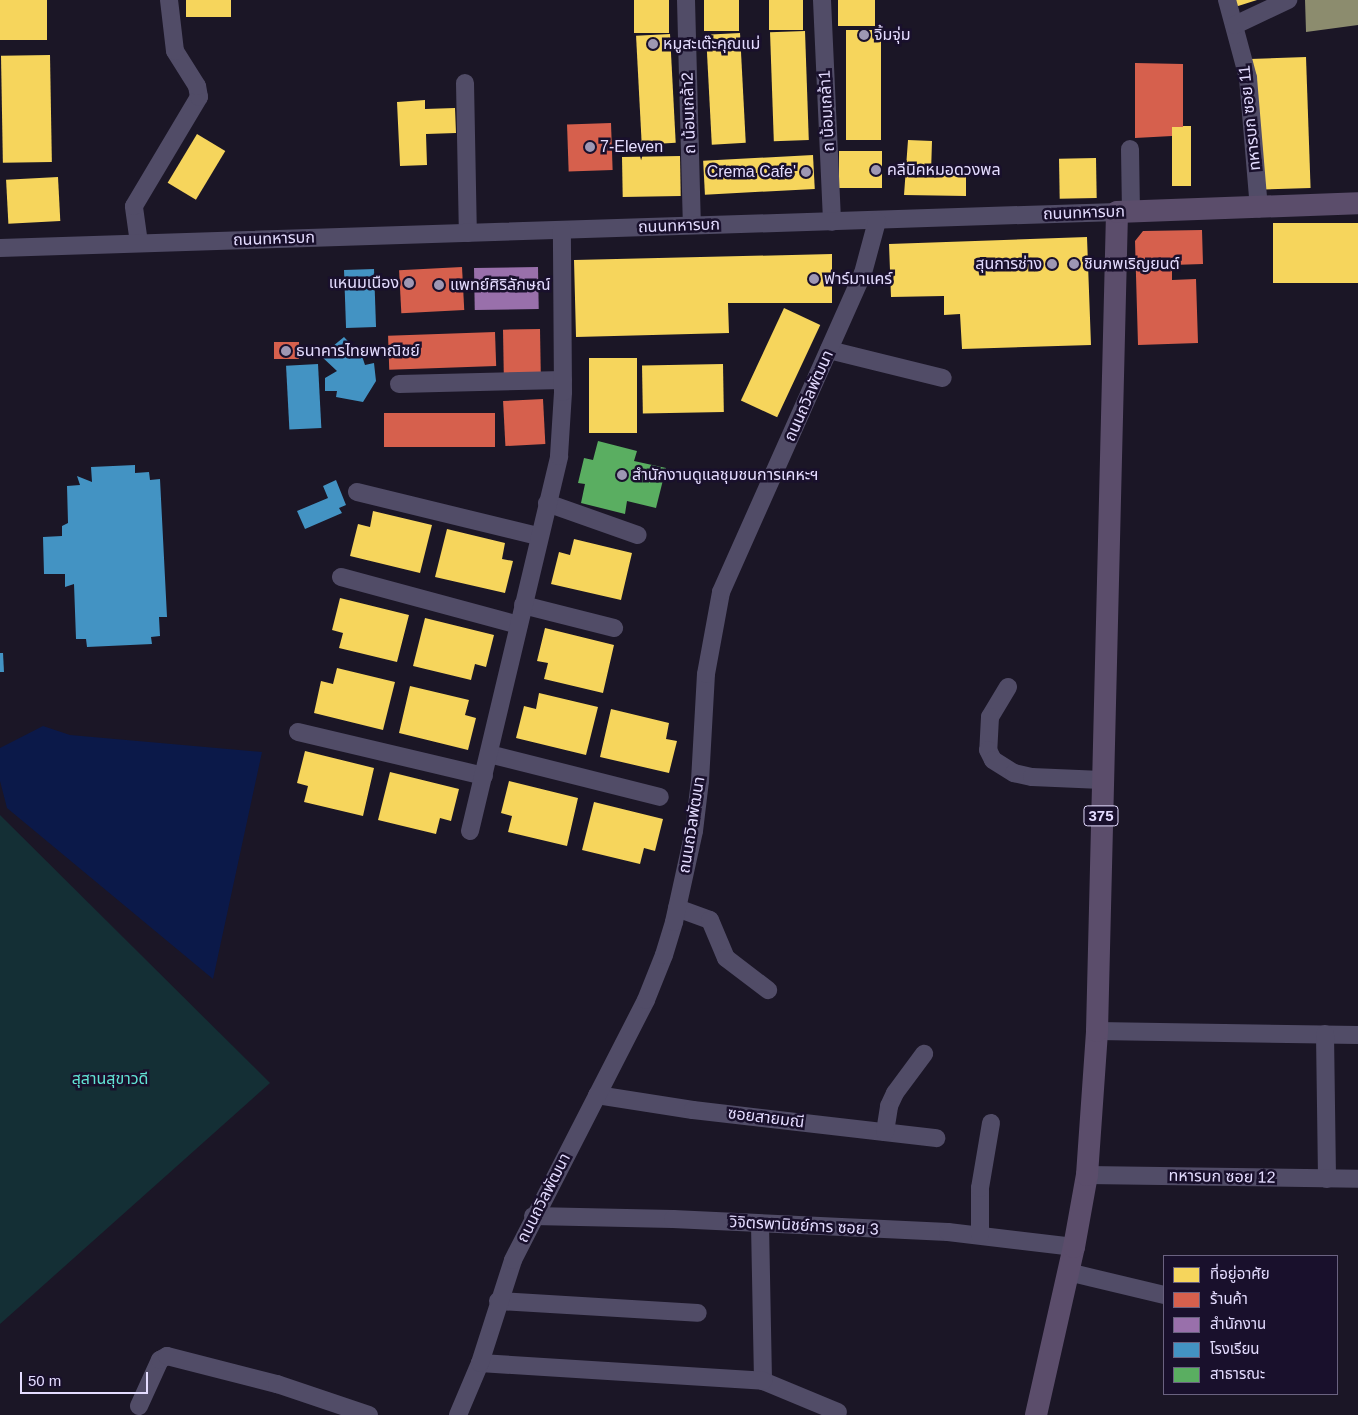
<!DOCTYPE html>
<meta charset="utf-8">
<style>
body{margin:0}
#map{position:relative;width:1358px;height:1415px;overflow:hidden;background:#1b1626;font-family:Arial,"Noto Sans Thai",sans-serif}
div>[style]{position:absolute}
.green>*{inset:0;background:#142f35}
.water>*{inset:0;background:#0b1949}
.homes>*{inset:0;background:#f6d55c;transform-origin:0 0}
.shops>*{inset:0;background:#d6604d;transform-origin:0 0}
.offices>*{inset:0;background:#9970ab;transform-origin:0 0}
.schools>*{inset:0;background:#4393c3;transform-origin:0 0}
.public>*{inset:0;background:#5aae61}
.industry>*{inset:0;background:#8c8c6e}
.minor>*{height:18px;margin:-9px;padding:0 9px;transform-origin:9px;border-radius:9px;background:#514c67}
.major>*{height:22px;margin:-11px;padding:0 11px;transform-origin:11px;border-radius:11px;background:#5b4d6b}
.dots>*{width:14px;height:14px;translate:-50% -50%;box-sizing:border-box;border:2px solid #19102c;border-radius:50%}
span{translate:-50% -50%;white-space:nowrap;text-align:center;line-height:1.15;-webkit-text-stroke:5px #19102c;paint-order:stroke}
.shield-label span{padding:1px 4px;background:#19102c;border:1px solid;border-radius:4px;-webkit-text-stroke-width:0}
.shield-label{font-size:15px;color:#e4dcff;font-weight:700}
.poi-label{font-size:16px;color:#e4dcff}
.left{translate:0 -50%;text-align:left}
.right{translate:-100% -50%;text-align:right}
.street-label{font-size:16px;color:#e4dcff}
.park-label{font-size:16px;color:#62e5d5}
.legend{position:absolute;left:1163px;top:1255px;width:175px;height:140px;box-sizing:border-box;background:#19102c;border:1px solid #6a6280;margin:0;padding:6px 9px;list-style:none;font-size:15px;color:#e4dcff}
.legend li{display:flex;align-items:center;gap:10px;height:25px}
.legend b{width:25px;border:1px solid #6a6280}
.scale{position:absolute;left:20px;top:1372px;width:128px;height:22px;box-sizing:border-box;border:2px solid #e4dcff;border-top:0;padding-left:6px;font-size:15px;line-height:18px;white-space:nowrap;color:#e4dcff;-webkit-text-stroke:4px #19102c;paint-order:stroke}
</style>
<div id="map">
<div class="green">
<i style="clip-path:polygon(0 815px,270px 1083px,0 1324px)"></i>
</div>
<div class="water">
<i style="clip-path:polygon(43px 726px,70px 735px,262px 752px,213px 979px,7px 808px,0 781px,0 748px)"></i>
</div>
<div class="homes">
<i style="left:0;top:0;width:47px;height:40px"></i>
<i style="left:186px;top:0;width:45px;height:17px"></i>
<i style="left:634px;top:0;width:35px;height:33px"></i>
<i style="left:704px;top:0;width:35px;height:31px"></i>
<i style="left:769px;top:0;width:34px;height:30px"></i>
<i style="left:838px;top:0;width:37px;height:26px"></i>
<i style="clip-path:polygon(1232px 0,1257px 0,1235px 7px)"></i>
<i style="left:846px;top:30px;width:35px;height:110px"></i>
<i style="left:805px;top:31px;width:109px;height:35px;rotate:88deg"></i>
<i style="left:740px;top:33px;width:110px;height:34px;rotate:87deg"></i>
<i style="left:670px;top:34px;width:109px;height:34px;rotate:87deg"></i>
<i style="left:50px;top:55px;width:107px;height:49px;rotate:89deg"></i>
<i style="left:1306px;top:57px;width:131px;height:56px;rotate:88deg"></i>
<i style="clip-path:polygon(425px 100px,425px 109px,455px 108px,456px 133px,426px 134px,427px 165px,400px 166px,397px 102px)"></i>
<i style="left:1191px;top:126px;width:60px;height:19px;rotate:90deg"></i>
<i style="left:197px;top:134px;width:33px;height:57px;rotate:31deg"></i>
<i style="clip-path:polygon(908px 140px,932px 141px,931px 173px,966px 173px,966px 196px,904px 195px)"></i>
<i style="left:839px;top:151px;width:43px;height:37px"></i>
<i style="left:813px;top:155px;width:34px;height:110px;rotate:87deg"></i>
<i style="left:680px;top:156px;width:40px;height:58px;rotate:89deg"></i>
<i style="left:1096px;top:158px;width:40px;height:37px;rotate:89deg"></i>
<i style="left:58px;top:177px;width:44px;height:52px;rotate:87deg"></i>
<i style="left:1358px;top:223px;width:60px;height:85px;rotate:90deg"></i>
<i style="clip-path:polygon(1087px 237px,1091px 345px,962px 349px,960px 314px,944px 315px,944px 296px,891px 297px,889px 244px)"></i>
<i style="clip-path:polygon(832px 254px,832px 303px,728px 303px,729px 333px,576px 337px,574px 260px)"></i>
<i style="left:784px;top:308px;width:40px;height:102px;rotate:25deg"></i>
<i style="left:637px;top:358px;width:75px;height:48px;rotate:90deg"></i>
<i style="left:723px;top:364px;width:48px;height:81px;rotate:89deg"></i>
<i style="clip-path:polygon(373px 511px,432px 525px,420px 573px,350px 556px,358px 524px,370px 527px)"></i>
<i style="clip-path:polygon(447px 529px,505px 543px,502px 559px,513px 561px,505px 593px,435px 577px)"></i>
<i style="clip-path:polygon(574px 539px,632px 553px,621px 600px,551px 584px,559px 552px,570px 555px)"></i>
<i style="clip-path:polygon(340px 598px,409px 615px,397px 662px,339px 648px,343px 633px,332px 630px)"></i>
<i style="clip-path:polygon(425px 618px,494px 635px,486px 667px,475px 664px,471px 680px,413px 666px)"></i>
<i style="clip-path:polygon(545px 628px,614px 645px,603px 693px,544px 679px,548px 663px,537px 661px)"></i>
<i style="clip-path:polygon(337px 668px,395px 682px,383px 730px,314px 713px,321px 681px,333px 684px)"></i>
<i style="clip-path:polygon(410px 686px,469px 700px,465px 715px,476px 718px,468px 750px,399px 733px)"></i>
<i style="clip-path:polygon(539px 693px,598px 707px,586px 755px,516px 738px,524px 706px,536px 709px)"></i>
<i style="clip-path:polygon(611px 709px,669px 723px,666px 739px,677px 741px,669px 773px,600px 757px)"></i>
<i style="clip-path:polygon(305px 751px,374px 768px,363px 816px,304px 802px,308px 786px,297px 783px)"></i>
<i style="clip-path:polygon(390px 772px,459px 789px,451px 821px,440px 818px,436px 834px,378px 820px)"></i>
<i style="clip-path:polygon(509px 781px,578px 798px,567px 846px,508px 832px,512px 816px,501px 813px)"></i>
<i style="clip-path:polygon(594px 802px,663px 819px,655px 851px,644px 848px,640px 864px,582px 850px)"></i>
</div>
<div class="shops">
<i style="clip-path:polygon(1135px 63px,1183px 64px,1183px 127px,1172px 127px,1172px 136px,1135px 138px)"></i>
<i style="left:611px;top:123px;width:47px;height:44px;rotate:88deg"></i>
<i style="clip-path:polygon(1202px 230px,1203px 264px,1172px 265px,1172px 280px,1196px 279px,1198px 343px,1138px 345px,1135px 241px,1143px 231px)"></i>
<i style="left:462px;top:267px;width:43px;height:63px;rotate:87deg"></i>
<i style="left:540px;top:329px;width:45px;height:37px;rotate:89deg"></i>
<i style="left:495px;top:332px;width:34px;height:107px;rotate:88deg"></i>
<i style="left:274px;top:342px;width:25px;height:17px"></i>
<i style="left:543px;top:399px;width:45px;height:40px;rotate:87deg"></i>
<i style="left:495px;top:413px;width:34px;height:111px;rotate:90deg"></i>
</div>
<div class="offices">
<i style="left:538px;top:267px;width:42px;height:64px;rotate:89deg"></i>
</div>
<div class="schools">
<i style="left:374px;top:269px;width:58px;height:30px;rotate:88deg"></i>
<i style="clip-path:polygon(344px 337px,362px 356px,365px 365px,374px 363px,376px 381px,363px 402px,336px 397px,337px 391px,325px 391px,325px 378px,337px 371px,321px 356px)"></i>
<i style="left:318px;top:364px;width:64px;height:32px;rotate:87deg"></i>
<i style="clip-path:polygon(135px 465px,135px 473px,149px 472px,150px 480px,160px 479px,167px 617px,159px 617px,160px 636px,151px 637px,152px 644px,87px 647px,86px 639px,76px 639px,74px 584px,65px 587px,65px 574px,44px 574px,43px 537px,62px 536px,62px 526px,68px 523px,67px 486px,80px 485px,77px 476px,92px 482px,91px 467px)"></i>
<i style="clip-path:polygon(336px 480px,346px 505px,339px 508px,342px 513px,305px 529px,297px 511px,328px 498px,323px 486px)"></i>
<i style="clip-path:polygon(0 653px,3px 653px,4px 672px,0 672px)"></i>
</div>
<div class="public">
<i style="clip-path:polygon(598px 441px,637px 451px,634px 461px,666px 468px,656px 508px,627px 501px,625px 514px,581px 503px,585px 484px,578px 483px,584px 458px,593px 460px)"></i>
</div>
<div class="industry">
<i style="clip-path:polygon(1305px 0,1358px 0,1358px 25px,1306px 32px)"></i>
</div>
<div class="minor">
<i style="left:686px;top:0;width:225px;rotate:88.5deg"></i>
<i style="left:822px;top:0;width:222px;rotate:87.4deg"></i>
<i style="left:1227px;top:0;width:81px;rotate:74.9deg"></i>
<i style="left:1248px;top:78px;width:131px;rotate:85.2deg"></i>
<i style="left:1235px;top:25px;width:59px;rotate:-25.3deg"></i>
<i style="left:465px;top:83px;width:150px;rotate:88.9deg"></i>
<i style="left:1130px;top:149px;width:63px;rotate:89.1deg"></i>
<i style="left:139px;top:243px;width:37px;rotate:-98deg"></i>
<i style="left:134px;top:206px;width:127px;rotate:-59.2deg"></i>
<i style="left:199px;top:97px;width:11px;rotate:-100deg"></i>
<i style="left:197px;top:86px;width:41px;rotate:-122.2deg"></i>
<i style="left:175px;top:51px;width:51px;rotate:-96.7deg"></i>
<i style="left:0;top:248px;width:1118px;rotate:-1.85deg"></i>
<i style="left:829px;top:350px;width:117px;rotate:13.8deg"></i>
<i style="left:399px;top:384px;width:164px;rotate:-1.4deg"></i>
<i style="left:357px;top:492px;width:186px;rotate:13.7deg"></i>
<i style="left:547px;top:503px;width:96px;rotate:19.4deg"></i>
<i style="left:341px;top:577px;width:184px;rotate:15.1deg"></i>
<i style="left:523px;top:605px;width:94px;rotate:14.2deg"></i>
<i style="left:1008px;top:687px;width:35px;rotate:121deg"></i>
<i style="left:990px;top:717px;width:33px;rotate:93deg"></i>
<i style="left:988px;top:750px;width:11px;rotate:63deg"></i>
<i style="left:993px;top:760px;width:25px;rotate:32deg"></i>
<i style="left:1014px;top:773px;width:18px;rotate:13deg"></i>
<i style="left:1032px;top:777px;width:70px;rotate:2.5deg"></i>
<i style="left:298px;top:732px;width:191px;rotate:13.3deg"></i>
<i style="left:489px;top:754px;width:176px;rotate:14.1deg"></i>
<i style="left:470px;top:831px;width:385px;rotate:-76.6deg"></i>
<i style="left:559px;top:456px;width:64px;rotate:-86.4deg"></i>
<i style="left:563px;top:392px;width:162px;rotate:-90.4deg"></i>
<i style="left:677px;top:908px;width:35px;rotate:20deg"></i>
<i style="left:710px;top:920px;width:41px;rotate:67.2deg"></i>
<i style="left:726px;top:958px;width:53px;rotate:37.3deg"></i>
<i style="left:1097px;top:1031px;width:261px;rotate:0.9deg"></i>
<i style="left:1325px;top:1034px;width:145px;rotate:89.2deg"></i>
<i style="left:597px;top:1095px;width:97px;rotate:8.9deg"></i>
<i style="left:693px;top:1110px;width:245px;rotate:6.6deg"></i>
<i style="left:885px;top:1132px;width:26px;rotate:-81deg"></i>
<i style="left:889px;top:1106px;width:14px;rotate:-65deg"></i>
<i style="left:895px;top:1093px;width:49px;rotate:-53.4deg"></i>
<i style="left:1087px;top:1175px;width:271px;rotate:0.8deg"></i>
<i style="left:533px;top:1216px;width:140px;rotate:1.2deg"></i>
<i style="left:673px;top:1219px;width:275px;rotate:2.7deg"></i>
<i style="left:948px;top:1232px;width:127px;rotate:6.8deg"></i>
<i style="left:760px;top:1224px;width:157px;rotate:88.9deg"></i>
<i style="left:763px;top:1381px;width:81px;rotate:22.5deg"></i>
<i style="left:980px;top:1235px;width:47px;rotate:-90deg"></i>
<i style="left:980px;top:1188px;width:66px;rotate:-80.4deg"></i>
<i style="left:1068px;top:1272px;width:99px;rotate:13.5deg"></i>
<i style="left:498px;top:1301px;width:200px;rotate:3.4deg"></i>
<i style="left:480px;top:1363px;width:284px;rotate:3.6deg"></i>
<i style="left:139px;top:1406px;width:51px;rotate:-65.5deg"></i>
<i style="left:160px;top:1360px;width:8px;rotate:-30deg"></i>
<i style="left:167px;top:1356px;width:114px;rotate:14.3deg"></i>
<i style="left:277px;top:1384px;width:97px;rotate:18.6deg"></i>
<i style="left:458px;top:1415px;width:56px;rotate:-67.1deg"></i>
<i style="left:480px;top:1363px;width:108px;rotate:-72.2deg"></i>
<i style="left:513px;top:1260px;width:292px;rotate:-62.9deg"></i>
<i style="left:646px;top:1000px;width:48px;rotate:-68.2deg"></i>
<i style="left:664px;top:955px;width:34px;rotate:-73deg"></i>
<i style="left:674px;top:922px;width:93px;rotate:-77.6deg"></i>
<i style="left:694px;top:831px;width:50px;rotate:-83.2deg"></i>
<i style="left:700px;top:781px;width:107px;rotate:-86.8deg"></i>
<i style="left:706px;top:674px;width:83px;rotate:-79.6deg"></i>
<i style="left:721px;top:592px;width:349px;rotate:-66deg"></i>
<i style="left:863px;top:273px;width:54px;rotate:-74.9deg"></i>
</div>
<div class="major">
<i style="left:1036px;top:1415px;width:172px;rotate:-77.3deg"></i>
<i style="left:1074px;top:1247px;width:73px;rotate:-79.8deg"></i>
<i style="left:1087px;top:1175px;width:144px;rotate:-86deg"></i>
<i style="left:1097px;top:1031px;width:819px;rotate:-88.6deg"></i>
<i style="left:1117px;top:212px;width:241px;rotate:-2.1deg"></i>
</div>
<div class="dots">
<i style="left:864px;top:35px;background:#9e97b3"></i>
<i style="left:653px;top:44px;background:#9e97b3"></i>
<i style="left:590px;top:147px;background:#9e97b3"></i>
<i style="left:876px;top:170px;background:#9e97b3"></i>
<i style="left:806px;top:172px;background:#9e97b3"></i>
<i style="left:1052px;top:264px;background:#9e97b3"></i>
<i style="left:1074px;top:264px;background:#9e97b3"></i>
<i style="left:814px;top:279px;background:#9e97b3"></i>
<i style="left:409px;top:283px;background:#9e97b3"></i>
<i style="left:439px;top:285px;background:#9e97b3"></i>
<i style="left:286px;top:351px;background:#9e97b3"></i>
<i style="left:622px;top:475px;background:#9e97b3"></i>
</div>
<div class="shield-label">
<span style="left:1101px;top:816px">375</span>
</div>
<div class="poi-label">
<span class="left" style="left:874px;top:35px">จิ้มจุ่ม</span>
<span class="left" style="left:663px;top:44px">หมูสะเต๊ะคุณแม่</span>
<span class="left" style="left:600px;top:147px">7-Eleven</span>
<span class="left" style="left:887px;top:170px">คลีนิคหมอดวงพล</span>
<span class="right" style="left:796px;top:172px">Crema Cafe'</span>
<span class="right" style="left:1042px;top:264px">สุนการช่าง</span>
<span class="left" style="left:1084px;top:264px">ชินภพเริญยนต์</span>
<span class="left" style="left:824px;top:279px">ฟาร์มาแคร์</span>
<span class="right" style="left:399px;top:283px">แหนมเนือง</span>
<span class="left" style="left:450px;top:285px">แพทย์ศิริลักษณ์</span>
<span class="left" style="left:296px;top:351px">ธนาคารไทยพาณิชย์</span>
<span class="left" style="left:632px;top:475px">สำนักงานดูแลชุมชนการเคหะฯ</span>
</div>
<div class="street-label">
<span style="left:827px;top:111px;rotate:-93deg">ถ น้อมเกล้า1</span>
<span style="left:689px;top:113px;rotate:-92deg">ถ น้อมเกล้า2</span>
<span style="left:1250px;top:118px;rotate:-96deg">ทหารบก ซอย 11</span>
<span style="left:1084px;top:213px;rotate:-2deg">ถนนทหารบก</span>
<span style="left:679px;top:226px;rotate:-2deg">ถนนทหารบก</span>
<span style="left:274px;top:239px;rotate:-2deg">ถนนทหารบก</span>
<span style="left:809px;top:396px;rotate:-66deg">ถนนถวิลพัฒนา</span>
<span style="left:692px;top:825px;rotate:-81deg">ถนนถวิลพัฒนา</span>
<span style="left:766px;top:1118px;rotate:7deg">ซอยสายมณี</span>
<span style="left:1222px;top:1177px;rotate:1deg">ทหารบก ซอย 12</span>
<span style="left:544px;top:1198px;rotate:-63deg">ถนนถวิลพัฒนา</span>
<span style="left:804px;top:1226px;rotate:3deg">วิจิตรพานิชย์การ ซอย 3</span>
</div>
<div class="park-label">
<span style="left:110px;top:1079px">สุสานสุขาวดี</span>
</div>
<ul class="legend">
<li><b style="height:14px;background:#f6d55c"></b>ที่อยู่อาศัย</li>
<li><b style="height:14px;background:#d6604d"></b>ร้านค้า</li>
<li><b style="height:14px;background:#9970ab"></b>สำนักงาน</li>
<li><b style="height:14px;background:#4393c3"></b>โรงเรียน</li>
<li><b style="height:14px;background:#5aae61"></b>สาธารณะ</li>
</ul>
<div class="scale">50 m</div>
</div>
